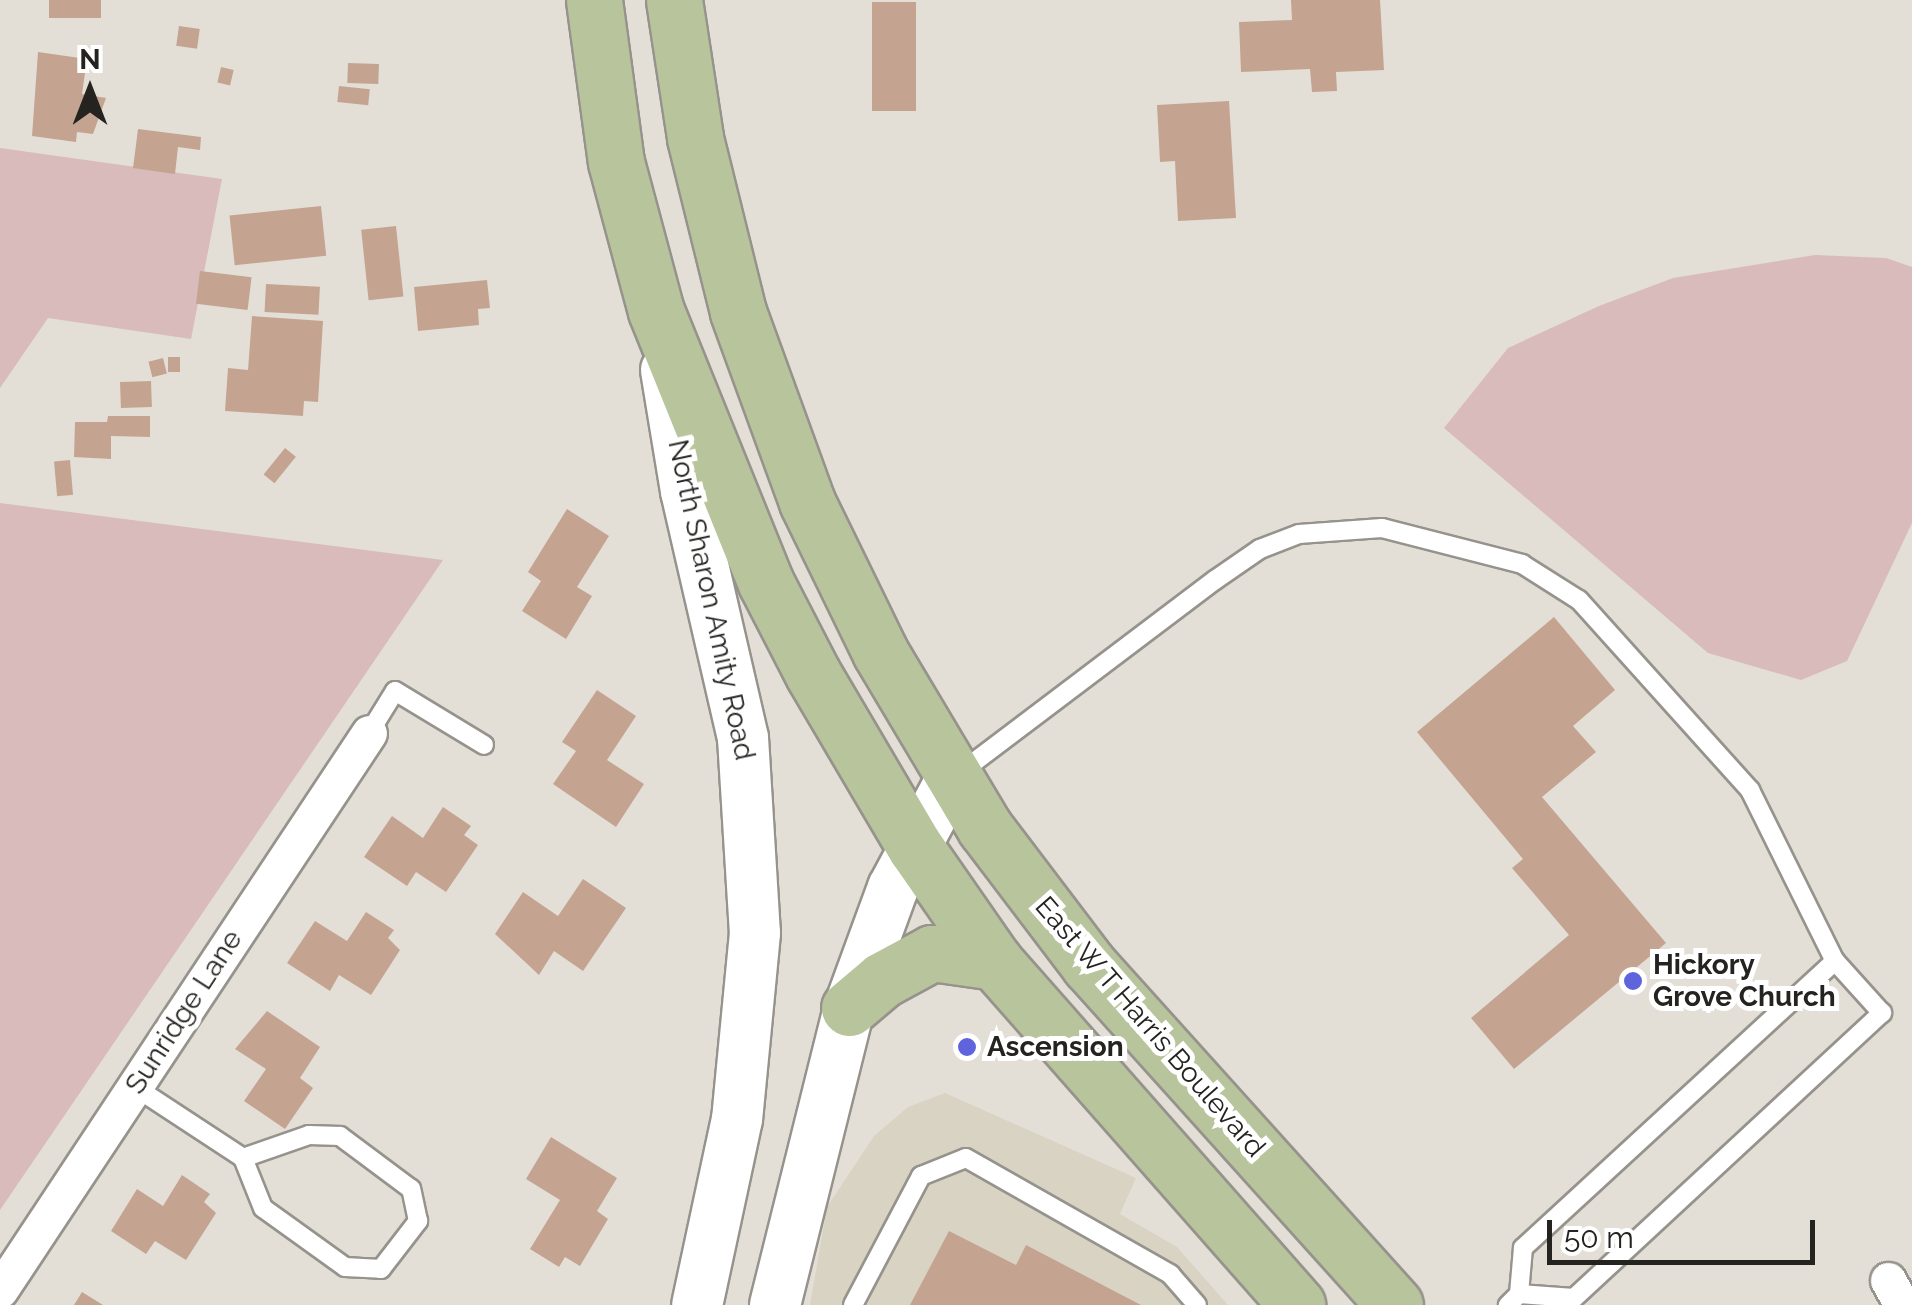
<!DOCTYPE html>
<style>
body{margin:0}
#map{position:relative;width:1912px;height:1305px;overflow:hidden;background:#e3dfd7;font-family:Raleway,sans-serif}
div>[style]{position:absolute}
.built>*{inset:0;background:#d9d3c4}
.green>*{inset:0;background:#d8bbba}
.building>*{inset:0;background:#c4a490;transform-origin:0 0}
.roads{filter:drop-shadow(2px 0 #96938c) drop-shadow(-2px 0 #96938c) drop-shadow(0 2px #96938c) drop-shadow(0 -2px #96938c)}
.lane>*{height:18px;margin:-9px;padding:0 9px;transform-origin:9px;border-radius:9px;background:#fff}
.street>*{height:35px;margin:-17.5px;padding:0 17.5px;transform-origin:17.5px;border-radius:17.5px;background:#fff}
.secondary>*{height:50px;margin:-25px;padding:0 25px;transform-origin:25px;border-radius:25px;background:#fff}
.primary>*{height:55px;margin:-27.5px;padding:0 27.5px;transform-origin:27.5px;border-radius:27.5px;background:#b8c49c}
.dots>*{width:28px;height:28px;translate:-50% -50%;box-sizing:border-box;border:5px solid #fff;border-radius:50%}
span{translate:-50% -50%;white-space:nowrap;text-align:center;line-height:1.15;-webkit-text-stroke:10px #fff;paint-order:stroke}
.street-label{font-size:28px;color:#242320}
.poi-label{font-size:28px;color:#242320;font-weight:700}
.left{translate:0 -50%;text-align:left}
.north{position:absolute;left:40px;top:40px;width:100px;height:100px;-webkit-text-stroke:8px #fff;paint-order:stroke;rotate:0deg;font-size:28px;font-weight:700;line-height:40px;text-align:center;color:#242320}
.north::after{content:'';display:block;margin:auto;width:35px;height:45px;background:#242320;clip-path:polygon(50% 0,100% 100%,50% 72%,0 100%)}
.scale{position:absolute;left:1547px;top:1220px;width:268px;height:45px;box-sizing:border-box;border:5px solid #242320;border-top:0;padding-left:12px;font-size:30px;line-height:35px;white-space:nowrap;color:#242320;-webkit-text-stroke:8px #fff;paint-order:stroke}
</style>
<div id="map">
<div class="built">
<i style="clip-path:polygon(945px 1093px,1136px 1178px,1120px 1214px,1177px 1247px,1228px 1305px,810px 1305px,827px 1207px,874px 1136px,908px 1107px)"></i>
</div>
<div class="green">
<i style="clip-path:polygon(0 148px,222px 179px,191px 339px,48px 318px,0 388px)"></i>
<i style="clip-path:polygon(1815px 255px,1886px 258px,1912px 267px,1912px 523px,1847px 661px,1801px 680px,1708px 653px,1444px 428px,1508px 348px,1599px 306px,1673px 278px)"></i>
<i style="clip-path:polygon(0 503px,443px 560px,0 1210px)"></i>
</div>
<div class="building">
<i style="left:49px;top:0;width:52px;height:18px"></i>
<i style="clip-path:polygon(1291px 0,1380px 0,1384px 70px,1336px 72px,1337px 91px,1312px 92px,1310px 69px,1241px 72px,1239px 22px,1292px 20px)"></i>
<i style="left:872px;top:2px;width:44px;height:109px"></i>
<i style="left:179px;top:26px;width:21px;height:20px;rotate:8deg"></i>
<i style="clip-path:polygon(38px 52px,87px 59px,82px 94px,106px 98px,93px 134px,77px 132px,76px 142px,32px 136px)"></i>
<i style="left:348px;top:63px;width:31px;height:20px;rotate:2deg"></i>
<i style="left:221px;top:67px;width:13px;height:16px;rotate:13deg"></i>
<i style="left:339px;top:86px;width:31px;height:16px;rotate:6deg"></i>
<i style="clip-path:polygon(1229px 101px,1236px 218px,1178px 221px,1175px 161px,1160px 162px,1157px 105px)"></i>
<i style="clip-path:polygon(138px 129px,201px 137px,200px 150px,178px 147px,175px 174px,133px 168px)"></i>
<i style="left:321px;top:206px;width:50px;height:92px;rotate:84deg"></i>
<i style="left:396px;top:226px;width:71px;height:35px;rotate:84deg"></i>
<i style="left:200px;top:271px;width:52px;height:33px;rotate:7deg"></i>
<i style="clip-path:polygon(487px 280px,490px 308px,478px 309px,479px 325px,418px 331px,414px 287px)"></i>
<i style="left:266px;top:284px;width:54px;height:28px;rotate:3deg"></i>
<i style="clip-path:polygon(252px 316px,323px 321px,318px 402px,304px 401px,303px 416px,225px 411px,228px 368px,248px 370px)"></i>
<i style="left:168px;top:357px;width:12px;height:15px"></i>
<i style="left:163px;top:358px;width:16px;height:15px;rotate:76deg"></i>
<i style="left:151px;top:381px;width:26px;height:31px;rotate:88deg"></i>
<i style="clip-path:polygon(108px 416px,150px 416px,150px 437px,111px 436px,111px 459px,74px 457px,75px 422px,107px 422px)"></i>
<i style="left:285px;top:448px;width:14px;height:34px;rotate:39deg"></i>
<i style="left:70px;top:460px;width:35px;height:16px;rotate:85deg"></i>
<i style="clip-path:polygon(567px 509px,609px 536px,577px 587px,592px 596px,566px 639px,522px 611px,541px 581px,528px 572px)"></i>
<i style="clip-path:polygon(1554px 617px,1615px 690px,1573px 726px,1596px 752px,1542px 797px,1666px 943px,1514px 1069px,1471px 1018px,1569px 935px,1512px 868px,1523px 859px,1417px 732px)"></i>
<i style="clip-path:polygon(597px 690px,636px 716px,607px 760px,644px 784px,616px 827px,553px 784px,576px 751px,562px 742px)"></i>
<i style="clip-path:polygon(443px 807px,471px 826px,464px 835px,478px 845px,446px 892px,416px 872px,407px 886px,364px 857px,392px 816px,423px 838px)"></i>
<i style="clip-path:polygon(583px 879px,626px 908px,583px 971px,554px 951px,539px 975px,495px 934px,523px 892px,558px 916px)"></i>
<i style="clip-path:polygon(366px 912px,394px 930px,388px 938px,400px 950px,371px 995px,339px 975px,330px 991px,287px 963px,315px 921px,347px 941px)"></i>
<i style="clip-path:polygon(267px 1011px,320px 1047px,300px 1078px,313px 1088px,285px 1129px,244px 1101px,266px 1069px,235px 1049px)"></i>
<i style="clip-path:polygon(551px 1137px,617px 1178px,597px 1211px,608px 1219px,580px 1266px,565px 1257px,559px 1267px,530px 1249px,560px 1200px,526px 1179px)"></i>
<i style="clip-path:polygon(182px 1175px,210px 1194px,204px 1202px,216px 1213px,186px 1260px,155px 1241px,146px 1254px,111px 1231px,137px 1189px,163px 1206px)"></i>
<i style="clip-path:polygon(949px 1231px,1016px 1265px,1026px 1245px,1141px 1305px,910px 1305px)"></i>
<i style="clip-path:polygon(82px 1292px,103px 1305px,74px 1305px)"></i>
</div>
<div class="roads">
<div class="lane">
<i style="left:369px;top:733px;width:49px;rotate:-58.2deg"></i>
<i style="left:395px;top:691px;width:104px;rotate:31.2deg"></i>
<i style="left:961px;top:772px;width:318px;rotate:-37.1deg"></i>
<i style="left:1215px;top:580px;width:55px;rotate:-34.6deg"></i>
<i style="left:1260px;top:549px;width:42px;rotate:-21deg"></i>
<i style="left:1299px;top:534px;width:83px;rotate:-4.1deg"></i>
<i style="left:1382px;top:528px;width:145px;rotate:14.4deg"></i>
<i style="left:1522px;top:564px;width:67px;rotate:32.3deg"></i>
<i style="left:1579px;top:600px;width:256px;rotate:48deg"></i>
<i style="left:1750px;top:790px;width:191px;rotate:63.6deg"></i>
<i style="left:1835px;top:961px;width:424px;rotate:137.4deg"></i>
<i style="left:1523px;top:1248px;width:46px;rotate:95deg"></i>
<i style="left:1519px;top:1294px;width:16px;rotate:135deg"></i>
<i style="left:135px;top:1087px;width:129px;rotate:33.3deg"></i>
<i style="left:243px;top:1158px;width:54px;rotate:68.2deg"></i>
<i style="left:263px;top:1208px;width:101px;rotate:35.7deg"></i>
<i style="left:345px;top:1267px;width:36px;rotate:3deg"></i>
<i style="left:381px;top:1269px;width:61px;rotate:-52.4deg"></i>
<i style="left:418px;top:1221px;width:33px;rotate:-102deg"></i>
<i style="left:411px;top:1189px;width:89px;rotate:-143.3deg"></i>
<i style="left:340px;top:1136px;width:31px;rotate:-178deg"></i>
<i style="left:309px;top:1135px;width:70px;rotate:160.8deg"></i>
<i style="left:1519px;top:1294px;width:55px;rotate:4.2deg"></i>
<i style="left:1574px;top:1298px;width:420px;rotate:-42.8deg"></i>
<i style="left:1882px;top:1013px;width:70px;rotate:-132.1deg"></i>
<i style="left:853px;top:1305px;width:146px;rotate:-62.2deg"></i>
<i style="left:921px;top:1176px;width:48px;rotate:-21.8deg"></i>
<i style="left:966px;top:1158px;width:235px;rotate:29.6deg"></i>
<i style="left:1170px;top:1274px;width:41px;rotate:48.9deg"></i>
</div>
<div class="street">
<i style="left:1888px;top:1280px;width:29px;rotate:61deg"></i>
<i style="left:0;top:1290px;width:668px;rotate:-56.48deg"></i>
</div>
<div class="secondary">
<i style="left:666px;top:370px;width:123px;rotate:80.6deg"></i>
<i style="left:686px;top:491px;width:253px;rotate:77deg"></i>
<i style="left:743px;top:738px;width:195px;rotate:86.5deg"></i>
<i style="left:755px;top:933px;width:187px;rotate:95.5deg"></i>
<i style="left:737px;top:1119px;width:190px;rotate:102.1deg"></i>
<i style="left:775px;top:1305px;width:306px;rotate:-76deg"></i>
<i style="left:849px;top:1008px;width:128px;rotate:-69.9deg"></i>
<i style="left:893px;top:888px;width:125px;rotate:-61.8deg"></i>
</div>
<div class="primary">
<i style="left:594px;top:0;width:163px;rotate:82.3deg"></i>
<i style="left:616px;top:162px;width:154px;rotate:75deg"></i>
<i style="left:656px;top:311px;width:293px;rotate:68deg"></i>
<i style="left:766px;top:583px;width:102px;rotate:62.7deg"></i>
<i style="left:813px;top:674px;width:201px;rotate:59.5deg"></i>
<i style="left:915px;top:847px;width:140px;rotate:55.2deg"></i>
<i style="left:995px;top:962px;width:457px;rotate:48.6deg"></i>
<i style="left:674px;top:0;width:140px;rotate:81.3deg"></i>
<i style="left:695px;top:138px;width:179px;rotate:76.1deg"></i>
<i style="left:738px;top:312px;width:202px;rotate:70deg"></i>
<i style="left:807px;top:502px;width:167px;rotate:64deg"></i>
<i style="left:880px;top:652px;width:205px;rotate:59.2deg"></i>
<i style="left:985px;top:828px;width:172px;rotate:52.8deg"></i>
<i style="left:1089px;top:965px;width:457px;rotate:48deg"></i>
<i style="left:849px;top:1008px;width:43px;rotate:-40.3deg"></i>
<i style="left:882px;top:980px;width:57px;rotate:-28.4deg"></i>
<i style="left:932px;top:953px;width:64px;rotate:8.1deg"></i>
</div>
</div>
<div class="dots">
<i style="left:1633px;top:981px;background:#5f64dd"></i>
<i style="left:967px;top:1047px;background:#5f64dd"></i>
</div>
<div class="street-label">
<span style="left:711px;top:600px;rotate:78deg">North Sharon Amity Road</span>
<span style="left:184px;top:1012px;rotate:-57deg">Sunridge Lane</span>
<span style="left:1150px;top:1027px;rotate:49deg">East W T Harris Boulevard</span>
</div>
<div class="poi-label">
<span class="left" style="left:1653px;top:981px">Hickory<br>Grove Church</span>
<span class="left" style="left:987px;top:1047px">Ascension</span>
</div>
<div class="north">N</div>
<div class="scale">50 m</div>
</div>
